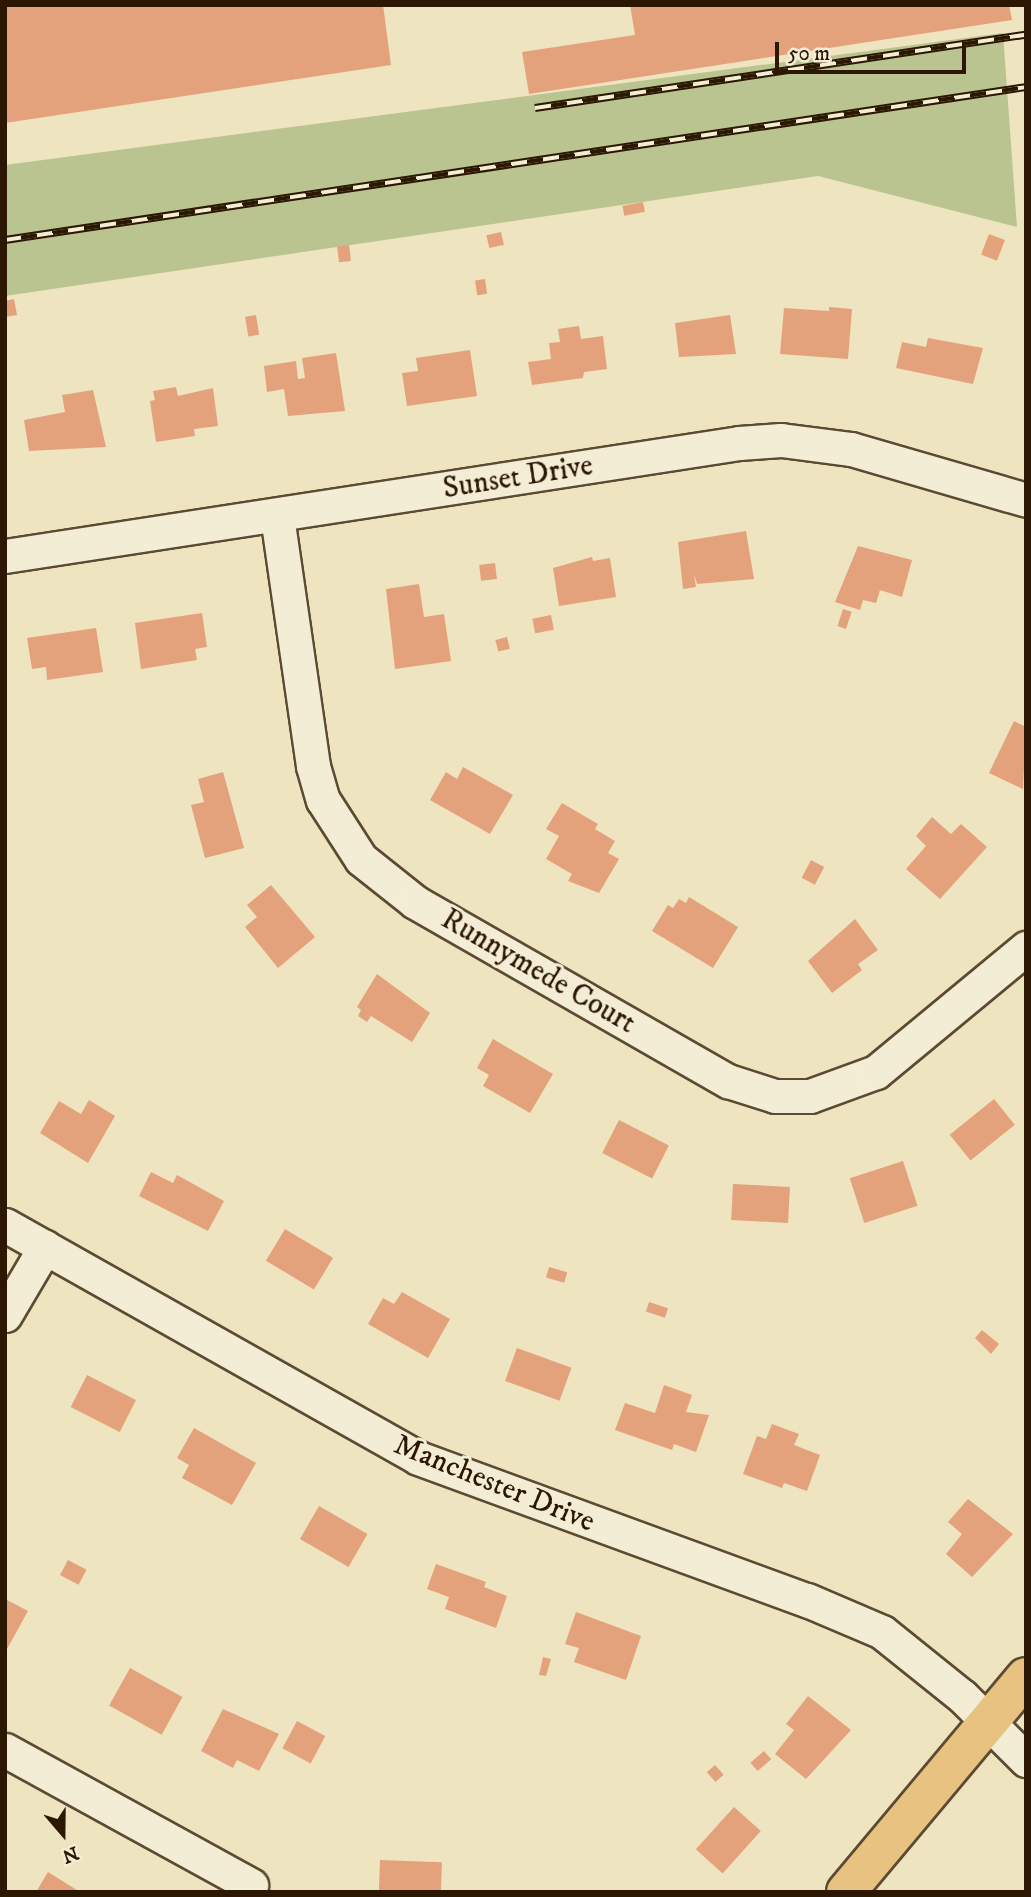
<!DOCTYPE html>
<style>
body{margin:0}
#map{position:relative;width:1031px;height:1897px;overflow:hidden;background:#eee4c0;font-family:"IM FELL DW Pica",serif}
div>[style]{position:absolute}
.green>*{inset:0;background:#bac491}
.building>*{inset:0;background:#e3a27c;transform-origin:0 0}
.roads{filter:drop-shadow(2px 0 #5c4a32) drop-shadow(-2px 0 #5c4a32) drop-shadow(0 2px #5c4a32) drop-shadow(0 -2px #5c4a32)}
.minor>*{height:33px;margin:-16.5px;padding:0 16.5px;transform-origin:16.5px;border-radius:16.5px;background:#f4edd6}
.major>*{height:38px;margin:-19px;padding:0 19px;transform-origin:19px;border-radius:19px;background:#e7c280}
.rail>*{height:8px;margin-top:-4px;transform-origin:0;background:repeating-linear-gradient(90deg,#f4edd6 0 16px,#2c1702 0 32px);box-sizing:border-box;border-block:2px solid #2c1702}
span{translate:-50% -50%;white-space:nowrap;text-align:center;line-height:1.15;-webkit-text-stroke:6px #f4edd6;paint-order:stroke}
.street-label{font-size:30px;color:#2c1702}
.frame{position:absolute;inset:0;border:7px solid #2c1702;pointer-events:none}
.north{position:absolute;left:28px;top:1799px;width:70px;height:70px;-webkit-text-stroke:5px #f4edd6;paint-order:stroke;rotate:160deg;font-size:19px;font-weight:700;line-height:28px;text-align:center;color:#2c1702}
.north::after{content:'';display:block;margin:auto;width:24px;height:32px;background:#2c1702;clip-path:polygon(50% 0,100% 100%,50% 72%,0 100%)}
.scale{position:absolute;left:775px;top:42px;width:191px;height:32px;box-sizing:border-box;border:4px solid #2c1702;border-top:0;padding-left:9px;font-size:21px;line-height:24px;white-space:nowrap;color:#2c1702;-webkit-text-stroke:5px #f4edd6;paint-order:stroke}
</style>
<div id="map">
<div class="green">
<i style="clip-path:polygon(1003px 33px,1017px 227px,818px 176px,5px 296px,5px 165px)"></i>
</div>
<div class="building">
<i style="clip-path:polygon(5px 5px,383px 5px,391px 65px,5px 123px)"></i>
<i style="clip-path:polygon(630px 5px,1009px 5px,1012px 20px,529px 94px,522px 52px,635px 35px)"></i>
<i style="left:643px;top:202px;width:10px;height:21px;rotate:79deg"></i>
<i style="left:501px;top:232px;width:13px;height:15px;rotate:77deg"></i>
<i style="left:989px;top:234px;width:17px;height:22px;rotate:21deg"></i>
<i style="left:349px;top:245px;width:16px;height:12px;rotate:83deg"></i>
<i style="left:485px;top:279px;width:15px;height:10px;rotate:82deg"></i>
<i style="clip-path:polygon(14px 299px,17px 315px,5px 317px,5px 301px)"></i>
<i style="clip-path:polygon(829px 307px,852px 309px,848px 359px,780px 354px,784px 308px,829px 311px)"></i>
<i style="left:256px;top:315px;width:20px;height:11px;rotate:81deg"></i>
<i style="clip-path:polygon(730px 315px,736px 354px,679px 357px,675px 323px)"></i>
<i style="clip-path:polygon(579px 326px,581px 339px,603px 336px,607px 369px,584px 372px,583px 378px,532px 385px,528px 362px,551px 359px,549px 343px,560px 342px,558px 329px)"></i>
<i style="clip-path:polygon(928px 338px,983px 348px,973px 384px,896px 368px,902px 342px,926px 347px)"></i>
<i style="clip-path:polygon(470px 350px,477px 396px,407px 406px,402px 373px,418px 371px,416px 358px)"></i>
<i style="clip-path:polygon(336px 353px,345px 411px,288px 416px,284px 389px,267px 392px,264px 366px,296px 361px,298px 379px,305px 378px,302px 358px)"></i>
<i style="clip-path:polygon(176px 387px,178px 396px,213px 388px,218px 426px,194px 429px,195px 436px,156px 442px,150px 401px,155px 400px,153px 391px)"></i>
<i style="clip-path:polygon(93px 390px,106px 447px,29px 451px,24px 420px,65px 412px,62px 395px)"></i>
<i style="clip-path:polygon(746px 531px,754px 579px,697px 584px,694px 574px,696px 587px,683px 589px,678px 542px)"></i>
<i style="clip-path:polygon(858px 546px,912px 560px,902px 597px,880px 590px,876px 603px,863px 600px,860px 610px,835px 602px)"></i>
<i style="clip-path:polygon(592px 557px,593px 561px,610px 558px,616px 597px,559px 606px,553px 568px)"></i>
<i style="left:495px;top:563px;width:16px;height:16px;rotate:83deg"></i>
<i style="clip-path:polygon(419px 584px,424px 617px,444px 614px,451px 661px,395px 669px,386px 589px)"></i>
<i style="left:843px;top:609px;width:9px;height:18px;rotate:18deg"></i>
<i style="clip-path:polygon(202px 613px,207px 647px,195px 649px,197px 660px,141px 669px,135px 623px)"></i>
<i style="left:551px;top:615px;width:15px;height:19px;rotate:79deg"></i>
<i style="clip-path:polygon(96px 628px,103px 672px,47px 680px,46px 667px,32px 669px,27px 638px)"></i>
<i style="left:507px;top:637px;width:12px;height:12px;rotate:76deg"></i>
<i style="clip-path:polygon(1014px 721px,1026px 727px,1023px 789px,989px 773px)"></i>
<i style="clip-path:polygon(463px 767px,513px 795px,490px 834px,430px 800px,446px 772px,457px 779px)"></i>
<i style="clip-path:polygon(223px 772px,244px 848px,205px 858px,191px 805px,204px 802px,198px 779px)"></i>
<i style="clip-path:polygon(562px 803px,598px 824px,595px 829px,615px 841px,608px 853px,619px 859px,599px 893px,568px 881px,572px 874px,546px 859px,559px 836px,546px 829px)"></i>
<i style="clip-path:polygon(932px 817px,951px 834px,961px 824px,987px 847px,940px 899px,906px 869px,926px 846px,916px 836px)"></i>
<i style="left:811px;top:860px;width:15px;height:20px;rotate:28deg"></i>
<i style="clip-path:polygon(271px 885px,315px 937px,278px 968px,245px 927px,257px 917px,247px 905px)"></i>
<i style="clip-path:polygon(689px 897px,738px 927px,713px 968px,652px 931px,668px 905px,673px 908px,679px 899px,686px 903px)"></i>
<i style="clip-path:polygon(855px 919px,878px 950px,858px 964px,862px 970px,832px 993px,808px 961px)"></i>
<i style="clip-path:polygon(377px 974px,430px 1013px,412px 1042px,371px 1016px,367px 1022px,358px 1016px,361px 1010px,357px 1007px)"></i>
<i style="clip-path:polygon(493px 1039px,553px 1074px,530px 1113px,483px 1086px,489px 1075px,477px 1068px)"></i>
<i style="left:994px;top:1099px;width:33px;height:57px;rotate:51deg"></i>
<i style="clip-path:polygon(89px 1100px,115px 1116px,88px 1163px,40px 1133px,59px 1101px,81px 1114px)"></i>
<i style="left:619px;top:1120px;width:56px;height:37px;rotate:27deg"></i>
<i style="left:903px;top:1161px;width:47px;height:56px;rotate:72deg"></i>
<i style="clip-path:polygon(151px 1172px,173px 1183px,177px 1175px,224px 1201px,208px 1231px,139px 1196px)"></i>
<i style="left:733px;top:1184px;width:57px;height:36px;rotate:3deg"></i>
<i style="left:285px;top:1229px;width:56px;height:37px;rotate:31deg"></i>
<i style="left:549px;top:1267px;width:19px;height:11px;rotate:16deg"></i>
<i style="clip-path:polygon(402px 1292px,450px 1319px,428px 1358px,368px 1324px,383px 1298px,394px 1304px)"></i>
<i style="left:649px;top:1302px;width:20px;height:10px;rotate:18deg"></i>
<i style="clip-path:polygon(982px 1330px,999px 1344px,991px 1354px,975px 1338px)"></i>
<i style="left:517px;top:1348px;width:58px;height:35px;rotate:20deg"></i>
<i style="left:87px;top:1375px;width:55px;height:36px;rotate:27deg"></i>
<i style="clip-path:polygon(664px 1385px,692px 1395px,686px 1412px,709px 1415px,696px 1452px,674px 1444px,672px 1450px,615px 1430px,625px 1403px,655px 1413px)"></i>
<i style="clip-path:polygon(772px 1424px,799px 1434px,794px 1445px,820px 1455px,807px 1491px,784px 1483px,782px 1488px,743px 1474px,757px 1436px,766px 1439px)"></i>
<i style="clip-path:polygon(194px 1428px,256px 1463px,232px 1505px,182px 1478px,189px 1465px,177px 1458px)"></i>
<i style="clip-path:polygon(968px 1499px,1013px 1534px,972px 1577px,946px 1554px,962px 1534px,948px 1522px)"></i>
<i style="left:319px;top:1506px;width:56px;height:38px;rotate:30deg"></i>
<i style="left:68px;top:1560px;width:21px;height:17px;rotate:28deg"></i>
<i style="clip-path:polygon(436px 1564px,486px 1582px,484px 1587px,507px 1596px,496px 1628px,445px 1609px,449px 1597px,427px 1589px)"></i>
<i style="clip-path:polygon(5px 1599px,28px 1611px,7px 1649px,5px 1648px)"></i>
<i style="clip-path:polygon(576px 1612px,641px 1636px,626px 1680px,574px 1662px,579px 1648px,565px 1644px)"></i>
<i style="clip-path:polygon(543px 1657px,551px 1659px,546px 1676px,539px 1675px)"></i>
<i style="left:130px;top:1668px;width:60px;height:43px;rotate:29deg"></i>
<i style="clip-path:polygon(808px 1696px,851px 1730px,806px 1779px,775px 1754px,794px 1730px,786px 1724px)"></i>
<i style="clip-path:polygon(223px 1709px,279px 1734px,259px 1771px,237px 1760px,233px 1768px,201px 1751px)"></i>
<i style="left:297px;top:1721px;width:32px;height:31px;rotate:28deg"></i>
<i style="left:764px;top:1751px;width:11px;height:18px;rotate:49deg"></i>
<i style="left:715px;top:1765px;width:13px;height:11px;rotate:48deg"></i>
<i style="left:734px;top:1807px;width:36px;height:57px;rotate:42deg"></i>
<i style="left:380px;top:1860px;width:62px;height:32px;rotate:2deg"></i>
<i style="clip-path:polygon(48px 1872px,80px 1892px,36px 1892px)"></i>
</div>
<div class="roads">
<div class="minor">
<i style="left:277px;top:516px;width:253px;rotate:81.8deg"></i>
<i style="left:313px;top:766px;width:35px;rotate:74deg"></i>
<i style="left:323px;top:800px;width:70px;rotate:57.2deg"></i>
<i style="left:361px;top:859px;width:69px;rotate:38.5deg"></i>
<i style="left:415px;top:902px;width:361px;rotate:29.8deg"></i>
<i style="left:728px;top:1081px;width:49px;rotate:17.7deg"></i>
<i style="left:775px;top:1096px;width:35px"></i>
<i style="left:810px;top:1096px;width:70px;rotate:-20deg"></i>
<i style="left:876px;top:1072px;width:195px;rotate:-39.6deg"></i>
<i style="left:5px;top:556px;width:743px;rotate:-8.75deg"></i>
<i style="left:739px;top:443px;width:42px;rotate:-4.1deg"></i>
<i style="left:781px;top:440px;width:71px;rotate:7.3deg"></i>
<i style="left:851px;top:449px;width:182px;rotate:16.2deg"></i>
<i style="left:5px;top:1225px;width:474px;rotate:29.4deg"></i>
<i style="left:418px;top:1458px;width:414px;rotate:20.1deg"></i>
<i style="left:807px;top:1600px;width:82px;rotate:23.1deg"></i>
<i style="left:882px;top:1632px;width:102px;rotate:38.7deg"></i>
<i style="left:962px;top:1696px;width:91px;rotate:45deg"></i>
<i style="left:5px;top:1315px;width:79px;rotate:-59.5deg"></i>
<i style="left:5px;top:1750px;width:281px;rotate:28.8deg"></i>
</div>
<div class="major">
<i style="left:846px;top:1892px;width:280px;rotate:-50.1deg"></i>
</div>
</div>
<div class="rail">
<i style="left:535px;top:108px;width:496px;rotate:-8.5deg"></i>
<i style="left:5px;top:240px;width:1032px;rotate:-8.52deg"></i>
</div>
<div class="street-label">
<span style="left:518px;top:478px;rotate:-9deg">Sunset Drive</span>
<span style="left:538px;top:972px;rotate:30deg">Runnymede Court</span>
<span style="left:494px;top:1484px;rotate:22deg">Manchester Drive</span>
</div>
<div class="frame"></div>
<div class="north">N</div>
<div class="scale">50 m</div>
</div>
